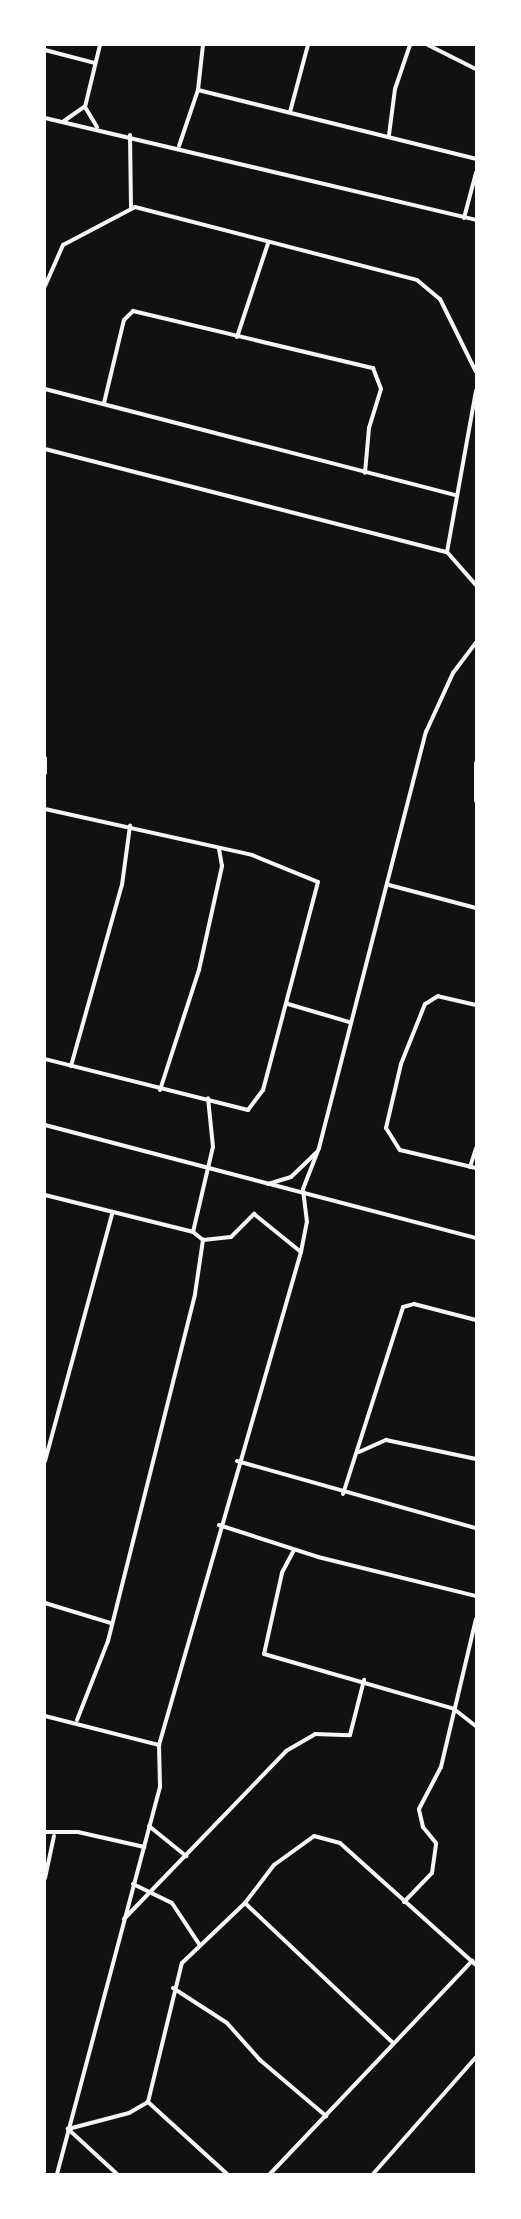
<!DOCTYPE html>
<style>
body{margin:0}
#map{position:relative;width:521px;height:2219px;overflow:hidden;background:#111;font-family:Quicksand,sans-serif}
div>[style]{position:absolute}
.minor>*{height:4px;margin:-2px;padding:0 2px;transform-origin:2px;border-radius:2px;background:#f5f5f5}
span{translate:-50% -50%;white-space:nowrap;text-align:center;line-height:1.15;-webkit-text-stroke:6px #fff;paint-order:stroke}
.frame{position:absolute;inset:0;border:46px solid #fff;pointer-events:none}
</style>
<div id="map">
<div class="minor">
<i style="left:428px;top:45px;width:54px;rotate:26.6deg"></i>
<i style="left:45px;top:50px;width:52px;rotate:14.6deg"></i>
<i style="left:198px;top:90px;width:286px;rotate:13.9deg"></i>
<i style="left:290px;top:112px;width:69px;rotate:-75deg"></i>
<i style="left:45px;top:118px;width:443px;rotate:13.3deg"></i>
<i style="left:64px;top:121px;width:24px;rotate:-35deg"></i>
<i style="left:97px;top:127px;width:23px;rotate:-121deg"></i>
<i style="left:85px;top:107px;width:64px;rotate:-76.4deg"></i>
<i style="left:130px;top:135px;width:72px;rotate:89.2deg"></i>
<i style="left:389px;top:135px;width:46px;rotate:-82.6deg"></i>
<i style="left:395px;top:89px;width:46px;rotate:-71.2deg"></i>
<i style="left:179px;top:146px;width:59px;rotate:-71.3deg"></i>
<i style="left:198px;top:90px;width:45px;rotate:-83.7deg"></i>
<i style="left:464px;top:218px;width:47px;rotate:-75.1deg"></i>
<i style="left:45px;top:286px;width:45px;rotate:-66.3deg"></i>
<i style="left:63px;top:245px;width:81px;rotate:-27.8deg"></i>
<i style="left:135px;top:207px;width:291px;rotate:14.5deg"></i>
<i style="left:417px;top:280px;width:30px;rotate:40deg"></i>
<i style="left:440px;top:299px;width:81px;rotate:63.7deg"></i>
<i style="left:237px;top:337px;width:99px;rotate:-71.7deg"></i>
<i style="left:45px;top:389px;width:423px;rotate:14.5deg"></i>
<i style="left:104px;top:403px;width:85px;rotate:-76.5deg"></i>
<i style="left:124px;top:320px;width:13px;rotate:-45deg"></i>
<i style="left:133px;top:311px;width:247px;rotate:13.4deg"></i>
<i style="left:373px;top:368px;width:22px;rotate:69deg"></i>
<i style="left:381px;top:389px;width:41px;rotate:107.1deg"></i>
<i style="left:369px;top:428px;width:45px;rotate:95.1deg"></i>
<i style="left:45px;top:449px;width:415px;rotate:14.4deg"></i>
<i style="left:447px;top:552px;width:44px;rotate:48.7deg"></i>
<i style="left:447px;top:552px;width:164px;rotate:-79.8deg"></i>
<i style="left:45px;top:758px;width:15px;rotate:90deg"></i>
<i style="left:476px;top:763px;width:38px;rotate:90deg"></i>
<i style="left:45px;top:809px;width:212px;rotate:12.5deg"></i>
<i style="left:252px;top:855px;width:71px;rotate:22.2deg"></i>
<i style="left:318px;top:882px;width:215px;rotate:104.8deg"></i>
<i style="left:263px;top:1090px;width:25px;rotate:127deg"></i>
<i style="left:248px;top:1110px;width:209px;rotate:-165.9deg"></i>
<i style="left:389px;top:885px;width:90px;rotate:14.8deg"></i>
<i style="left:288px;top:1004px;width:64px;rotate:16.4deg"></i>
<i style="left:476px;top:1005px;width:39px;rotate:-167deg"></i>
<i style="left:438px;top:996px;width:15px;rotate:148deg"></i>
<i style="left:425px;top:1004px;width:65px;rotate:111.8deg"></i>
<i style="left:401px;top:1064px;width:66px;rotate:103.2deg"></i>
<i style="left:386px;top:1128px;width:26px;rotate:58deg"></i>
<i style="left:400px;top:1150px;width:78px;rotate:13.3deg"></i>
<i style="left:71px;top:1066px;width:188px;rotate:-74.3deg"></i>
<i style="left:122px;top:885px;width:60px;rotate:-82.3deg"></i>
<i style="left:160px;top:1090px;width:126px;rotate:-72deg"></i>
<i style="left:199px;top:970px;width:107px;rotate:-77.5deg"></i>
<i style="left:222px;top:866px;width:17px;rotate:-100deg"></i>
<i style="left:45px;top:1125px;width:446px;rotate:14.7deg"></i>
<i style="left:470px;top:1167px;width:20px;rotate:-72deg"></i>
<i style="left:268px;top:1184px;width:24px;rotate:-17deg"></i>
<i style="left:291px;top:1177px;width:35px;rotate:-44deg"></i>
<i style="left:45px;top:1195px;width:153px;rotate:14deg"></i>
<i style="left:193px;top:1232px;width:87px;rotate:-76.8deg"></i>
<i style="left:213px;top:1147px;width:49px;rotate:-95.8deg"></i>
<i style="left:203px;top:1240px;width:28px;rotate:-6deg"></i>
<i style="left:231px;top:1237px;width:33px;rotate:-45deg"></i>
<i style="left:254px;top:1214px;width:60px;rotate:39deg"></i>
<i style="left:359px;top:1452px;width:30px;rotate:-24deg"></i>
<i style="left:386px;top:1440px;width:92px;rotate:11.9deg"></i>
<i style="left:45px;top:1461px;width:256px;rotate:-74.8deg"></i>
<i style="left:237px;top:1461px;width:248px;rotate:15.7deg"></i>
<i style="left:343px;top:1494px;width:196px;rotate:-72.2deg"></i>
<i style="left:403px;top:1307px;width:11px;rotate:-15deg"></i>
<i style="left:414px;top:1304px;width:64px;rotate:14.5deg"></i>
<i style="left:219px;top:1525px;width:104px;rotate:17.9deg"></i>
<i style="left:318px;top:1557px;width:163px;rotate:13.9deg"></i>
<i style="left:294px;top:1550px;width:26px;rotate:118deg"></i>
<i style="left:282px;top:1573px;width:83px;rotate:102.5deg"></i>
<i style="left:264px;top:1654px;width:198px;rotate:16.1deg"></i>
<i style="left:454px;top:1709px;width:28px;rotate:38deg"></i>
<i style="left:45px;top:1603px;width:69px;rotate:16.9deg"></i>
<i style="left:45px;top:1716px;width:118px;rotate:14.3deg"></i>
<i style="left:77px;top:1720px;width:85px;rotate:-68.6deg"></i>
<i style="left:108px;top:1641px;width:358px;rotate:-75.9deg"></i>
<i style="left:195px;top:1294px;width:55px;rotate:-81.6deg"></i>
<i style="left:203px;top:1240px;width:13px;rotate:-141deg"></i>
<i style="left:149px;top:1826px;width:48px;rotate:39deg"></i>
<i style="left:45px;top:1832px;width:33px"></i>
<i style="left:78px;top:1832px;width:68px;rotate:12.8deg"></i>
<i style="left:45px;top:1878px;width:43px;rotate:-77.9deg"></i>
<i style="left:133px;top:1884px;width:43px;rotate:26deg"></i>
<i style="left:172px;top:1903px;width:49px;rotate:56.6deg"></i>
<i style="left:404px;top:1902px;width:40px;rotate:-46deg"></i>
<i style="left:432px;top:1873px;width:30px;rotate:-82deg"></i>
<i style="left:436px;top:1843px;width:21px;rotate:-129deg"></i>
<i style="left:423px;top:1827px;width:18px;rotate:-103deg"></i>
<i style="left:419px;top:1809px;width:47px;rotate:-62.4deg"></i>
<i style="left:441px;top:1767px;width:152px;rotate:-76.7deg"></i>
<i style="left:245px;top:1903px;width:202px;rotate:43.4deg"></i>
<i style="left:124px;top:1919px;width:233px;rotate:-46deg"></i>
<i style="left:286px;top:1751px;width:34px;rotate:-30deg"></i>
<i style="left:315px;top:1734px;width:35px;rotate:2deg"></i>
<i style="left:350px;top:1735px;width:57px;rotate:-75.7deg"></i>
<i style="left:173px;top:1988px;width:64px;rotate:32.9deg"></i>
<i style="left:227px;top:2023px;width:50px;rotate:48.3deg"></i>
<i style="left:260px;top:2060px;width:87px;rotate:40.3deg"></i>
<i style="left:148px;top:2102px;width:143px;rotate:-76.3deg"></i>
<i style="left:182px;top:1963px;width:87px;rotate:-43.6deg"></i>
<i style="left:245px;top:1903px;width:48px;rotate:-52.7deg"></i>
<i style="left:274px;top:1865px;width:49px;rotate:-35.9deg"></i>
<i style="left:314px;top:1836px;width:27px;rotate:15deg"></i>
<i style="left:340px;top:1843px;width:183px;rotate:41.9deg"></i>
<i style="left:148px;top:2102px;width:107px;rotate:42.3deg"></i>
<i style="left:57px;top:2174px;width:401px;rotate:-75.1deg"></i>
<i style="left:160px;top:1786px;width:41px;rotate:-91.4deg"></i>
<i style="left:159px;top:1745px;width:513px;rotate:-73.93deg"></i>
<i style="left:301px;top:1252px;width:31px;rotate:-79deg"></i>
<i style="left:307px;top:1222px;width:33px;rotate:-97deg"></i>
<i style="left:303px;top:1189px;width:44px;rotate:-68.7deg"></i>
<i style="left:319px;top:1148px;width:430px;rotate:-75.6deg"></i>
<i style="left:426px;top:732px;width:65px;rotate:-65.4deg"></i>
<i style="left:453px;top:673px;width:39px;rotate:-53deg"></i>
<i style="left:117px;top:2174px;width:67px;rotate:-137.4deg"></i>
<i style="left:68px;top:2129px;width:63px;rotate:-14.7deg"></i>
<i style="left:129px;top:2113px;width:22px;rotate:-30deg"></i>
<i style="left:270px;top:2174px;width:294px;rotate:-46.5deg"></i>
<i style="left:373px;top:2174px;width:156px;rotate:-48.6deg"></i>
</div>
<div class="frame"></div>
</div>
